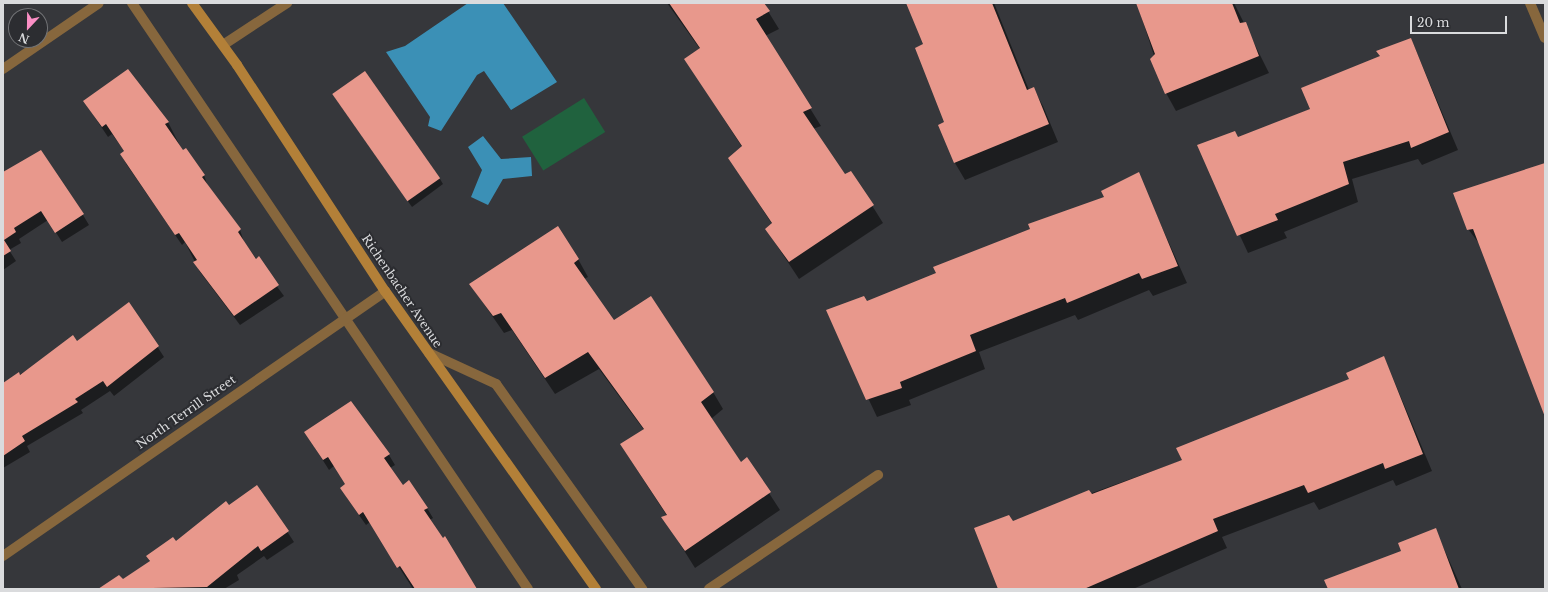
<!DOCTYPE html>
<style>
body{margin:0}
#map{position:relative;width:1548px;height:592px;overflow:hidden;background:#36373b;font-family:"Libre Baskerville",serif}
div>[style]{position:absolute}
.green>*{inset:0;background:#20623e;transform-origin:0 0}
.water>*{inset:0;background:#3b90b6}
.shadow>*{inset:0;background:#0007}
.building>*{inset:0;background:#e8988c;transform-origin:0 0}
.lane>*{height:10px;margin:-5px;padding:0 5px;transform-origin:5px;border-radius:5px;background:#87673d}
.street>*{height:10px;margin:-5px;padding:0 5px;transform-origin:5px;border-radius:5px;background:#87673d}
.secondary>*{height:10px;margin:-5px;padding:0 5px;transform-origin:5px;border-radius:5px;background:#b38038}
span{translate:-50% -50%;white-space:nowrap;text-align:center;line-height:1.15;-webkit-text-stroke:4px #2c2d31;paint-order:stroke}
.street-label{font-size:12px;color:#dadbdd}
.frame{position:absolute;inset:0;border:4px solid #dadbdd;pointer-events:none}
.north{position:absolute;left:8px;top:8px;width:40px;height:40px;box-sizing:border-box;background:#2c2d31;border:1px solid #727376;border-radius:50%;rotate:202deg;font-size:11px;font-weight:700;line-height:16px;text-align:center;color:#dadbdd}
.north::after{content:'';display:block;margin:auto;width:14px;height:18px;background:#fb8fc5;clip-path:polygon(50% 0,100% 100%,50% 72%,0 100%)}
.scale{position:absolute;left:1410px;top:16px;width:97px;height:18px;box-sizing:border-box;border:2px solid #dadbdd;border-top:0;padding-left:5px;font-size:12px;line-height:14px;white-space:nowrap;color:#dadbdd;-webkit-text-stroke:3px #2c2d31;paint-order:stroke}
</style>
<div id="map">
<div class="green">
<i style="left:584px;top:98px;width:40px;height:73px;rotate:58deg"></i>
</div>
<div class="water">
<i style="clip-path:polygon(468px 3px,503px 3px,557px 82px,511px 110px,484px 71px,477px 75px,441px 131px,428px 126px,430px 117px,386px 52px,405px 46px)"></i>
<i style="clip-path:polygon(483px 136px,501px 159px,531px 157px,532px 176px,503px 179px,488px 205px,471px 197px,482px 170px,468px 147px)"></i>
</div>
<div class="shadow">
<i style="clip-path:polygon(667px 3px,763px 3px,779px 29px,765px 36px,821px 126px,813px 129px,845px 176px,851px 172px,883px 223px,799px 279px,766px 229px,772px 224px,729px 158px,742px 147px,685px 59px,700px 49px)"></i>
<i style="clip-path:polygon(908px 3px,994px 3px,1029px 90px,1033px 88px,1043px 106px,1058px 142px,965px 180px,955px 163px,925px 45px)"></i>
<i style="clip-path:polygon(1137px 3px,1234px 3px,1269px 73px,1176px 111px,1166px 93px)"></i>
<i style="clip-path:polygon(1411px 39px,1458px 150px,1422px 165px,1418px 159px,1352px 179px,1358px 202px,1284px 232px,1287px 238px,1248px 253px,1198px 145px,1238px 138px,1311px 109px)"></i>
<i style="clip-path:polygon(336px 99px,440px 179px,443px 184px,412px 207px)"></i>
<i style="clip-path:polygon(84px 101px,168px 122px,183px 152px,204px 175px,208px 187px,240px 230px,244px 242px,284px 296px,240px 325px,200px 272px,185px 242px,182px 245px,127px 165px,121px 155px,125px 152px,112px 134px,108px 137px)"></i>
<i style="clip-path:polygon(1545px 164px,1545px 414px,1481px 246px,1468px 229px)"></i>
<i style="clip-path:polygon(3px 174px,83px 215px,89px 225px,62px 242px,48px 220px,19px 239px,21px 243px,9px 250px,16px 261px,3px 270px)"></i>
<i style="clip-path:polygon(1138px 174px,1187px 283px,1153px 296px,1149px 290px,1078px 320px,1075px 315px,979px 352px,985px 369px,909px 400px,911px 405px,877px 417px,827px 311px,867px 302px,937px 274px,1105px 198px)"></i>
<i style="clip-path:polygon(578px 259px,588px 277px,584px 279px,614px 322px,713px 392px,723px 409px,711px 419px,741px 464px,747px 459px,780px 510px,695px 568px,663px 517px,667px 516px,621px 445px,644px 430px,599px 369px,555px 394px,512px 330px,504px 333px,470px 284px)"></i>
<i style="clip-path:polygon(129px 303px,164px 357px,114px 396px,110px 391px,81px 410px,83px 413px,27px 446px,30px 452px,3px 468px,3px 384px,76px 342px)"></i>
<i style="clip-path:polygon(1384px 357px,1432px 471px,1396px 486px,1393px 480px,1319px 510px,1314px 502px,1222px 537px,1227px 548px,1133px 589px,999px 589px,1012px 522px,1183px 460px,1350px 379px)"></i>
<i style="clip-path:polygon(351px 403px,389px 455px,395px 465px,390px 468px,403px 486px,427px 508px,433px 518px,430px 520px,476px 589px,413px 589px,370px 522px,366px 525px,347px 498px,346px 484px,334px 466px,329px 470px,305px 432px)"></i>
<i style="clip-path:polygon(257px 486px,294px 542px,267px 560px,264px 556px,237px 575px,239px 580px,224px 589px,103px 589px,119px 576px,123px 581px,150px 562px,147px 556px,176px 543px)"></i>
<i style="clip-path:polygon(1435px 529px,1462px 589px,1328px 589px,1403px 552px)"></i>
</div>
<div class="building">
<i style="clip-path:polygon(669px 3px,764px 3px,770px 11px,756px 19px,812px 108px,803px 112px,845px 174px,851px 171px,874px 205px,789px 262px,765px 229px,772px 223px,728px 158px,742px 146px,684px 59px,700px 48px)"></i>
<i style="clip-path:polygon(906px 3px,992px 3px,1027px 90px,1034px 87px,1049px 124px,954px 163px,938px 125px,944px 122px,915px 48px,923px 44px)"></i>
<i style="clip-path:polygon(1136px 3px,1232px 3px,1240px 23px,1246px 22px,1259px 56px,1165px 94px,1150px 59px,1155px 54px)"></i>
<i style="clip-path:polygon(1411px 38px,1449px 132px,1411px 148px,1409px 141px,1343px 162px,1349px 184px,1275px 214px,1278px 220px,1237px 236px,1197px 145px,1235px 131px,1238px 137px,1310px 109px,1301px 88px,1380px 56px,1376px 51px)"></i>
<i style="clip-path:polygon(128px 69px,169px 122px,165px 124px,183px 150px,186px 148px,205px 175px,202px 177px,241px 229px,238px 232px,256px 259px,259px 256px,279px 285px,234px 316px,193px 262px,197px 260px,179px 233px,175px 235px,120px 154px,124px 151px,106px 124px,102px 127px,83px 101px)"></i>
<i style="left:365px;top:71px;width:131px;height:40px;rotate:55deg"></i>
<i style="clip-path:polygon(41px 150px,84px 214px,55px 233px,41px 211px,14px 228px,16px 232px,4px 240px,11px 251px,3px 256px,3px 172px)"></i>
<i style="clip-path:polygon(1545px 163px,1545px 417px,1473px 229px,1467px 230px,1453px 193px)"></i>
<i style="clip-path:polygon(1139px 172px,1178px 266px,1142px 279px,1139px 273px,1067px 303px,1065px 298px,970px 335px,976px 351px,900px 382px,902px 388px,866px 400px,826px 310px,864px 296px,867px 301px,936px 273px,933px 267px,1030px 229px,1028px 224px,1104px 197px,1101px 191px)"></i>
<i style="clip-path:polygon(558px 226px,579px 259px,574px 263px,614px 320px,651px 296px,714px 392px,701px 402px,741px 462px,747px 457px,771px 492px,685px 551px,661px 517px,667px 515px,620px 444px,644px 429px,588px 352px,545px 378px,501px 313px,493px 316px,469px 284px)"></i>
<i style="clip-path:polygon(129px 302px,159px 346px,107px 387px,103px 381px,75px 399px,78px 402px,22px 436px,25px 441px,3px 456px,3px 383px,19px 372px,20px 375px,73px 335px,77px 341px)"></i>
<i style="clip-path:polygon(1384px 356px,1423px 454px,1385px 469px,1383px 463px,1308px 493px,1304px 485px,1213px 519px,1218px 531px,1084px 589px,998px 589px,974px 528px,1009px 515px,1013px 521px,1089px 490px,1092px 494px,1182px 460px,1176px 448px,1349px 379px,1346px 373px)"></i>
<i style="clip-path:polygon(351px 401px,390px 454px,384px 458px,403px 485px,409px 480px,428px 508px,424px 510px,443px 538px,445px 536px,477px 589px,415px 589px,400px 566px,397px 568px,363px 512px,359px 515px,340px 488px,345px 484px,328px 457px,323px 460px,304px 432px)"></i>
<i style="clip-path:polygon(257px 485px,289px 531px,261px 551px,258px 546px,207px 587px,98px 589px,119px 575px,123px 579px,150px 561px,146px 556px,173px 537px,176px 541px,226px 501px,229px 505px)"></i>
<i style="clip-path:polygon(1436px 528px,1459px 589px,1328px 589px,1324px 580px,1401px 551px,1398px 543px)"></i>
</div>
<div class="lane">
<i style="left:132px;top:3px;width:707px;rotate:55.95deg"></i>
<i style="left:1530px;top:3px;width:38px;rotate:67deg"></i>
<i style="left:223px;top:45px;width:77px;rotate:-33.3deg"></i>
<i style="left:429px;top:353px;width:74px;rotate:24.8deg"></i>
<i style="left:496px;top:384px;width:252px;rotate:54.5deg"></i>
<i style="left:709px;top:589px;width:204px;rotate:-34deg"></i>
</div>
<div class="street">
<i style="left:3px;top:69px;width:116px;rotate:-34.5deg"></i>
<i style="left:3px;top:556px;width:465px;rotate:-34.7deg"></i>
</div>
<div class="secondary">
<i style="left:192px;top:3px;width:77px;rotate:54deg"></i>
<i style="left:237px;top:65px;width:270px;rotate:56.8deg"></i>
<i style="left:385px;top:291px;width:365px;rotate:54.7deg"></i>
</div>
<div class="street-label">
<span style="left:402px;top:291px;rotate:56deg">Richenbacher Avenue</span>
<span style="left:186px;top:412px;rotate:-35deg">North Terrill Street</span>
</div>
<div class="frame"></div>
<div class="north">N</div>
<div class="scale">20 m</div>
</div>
